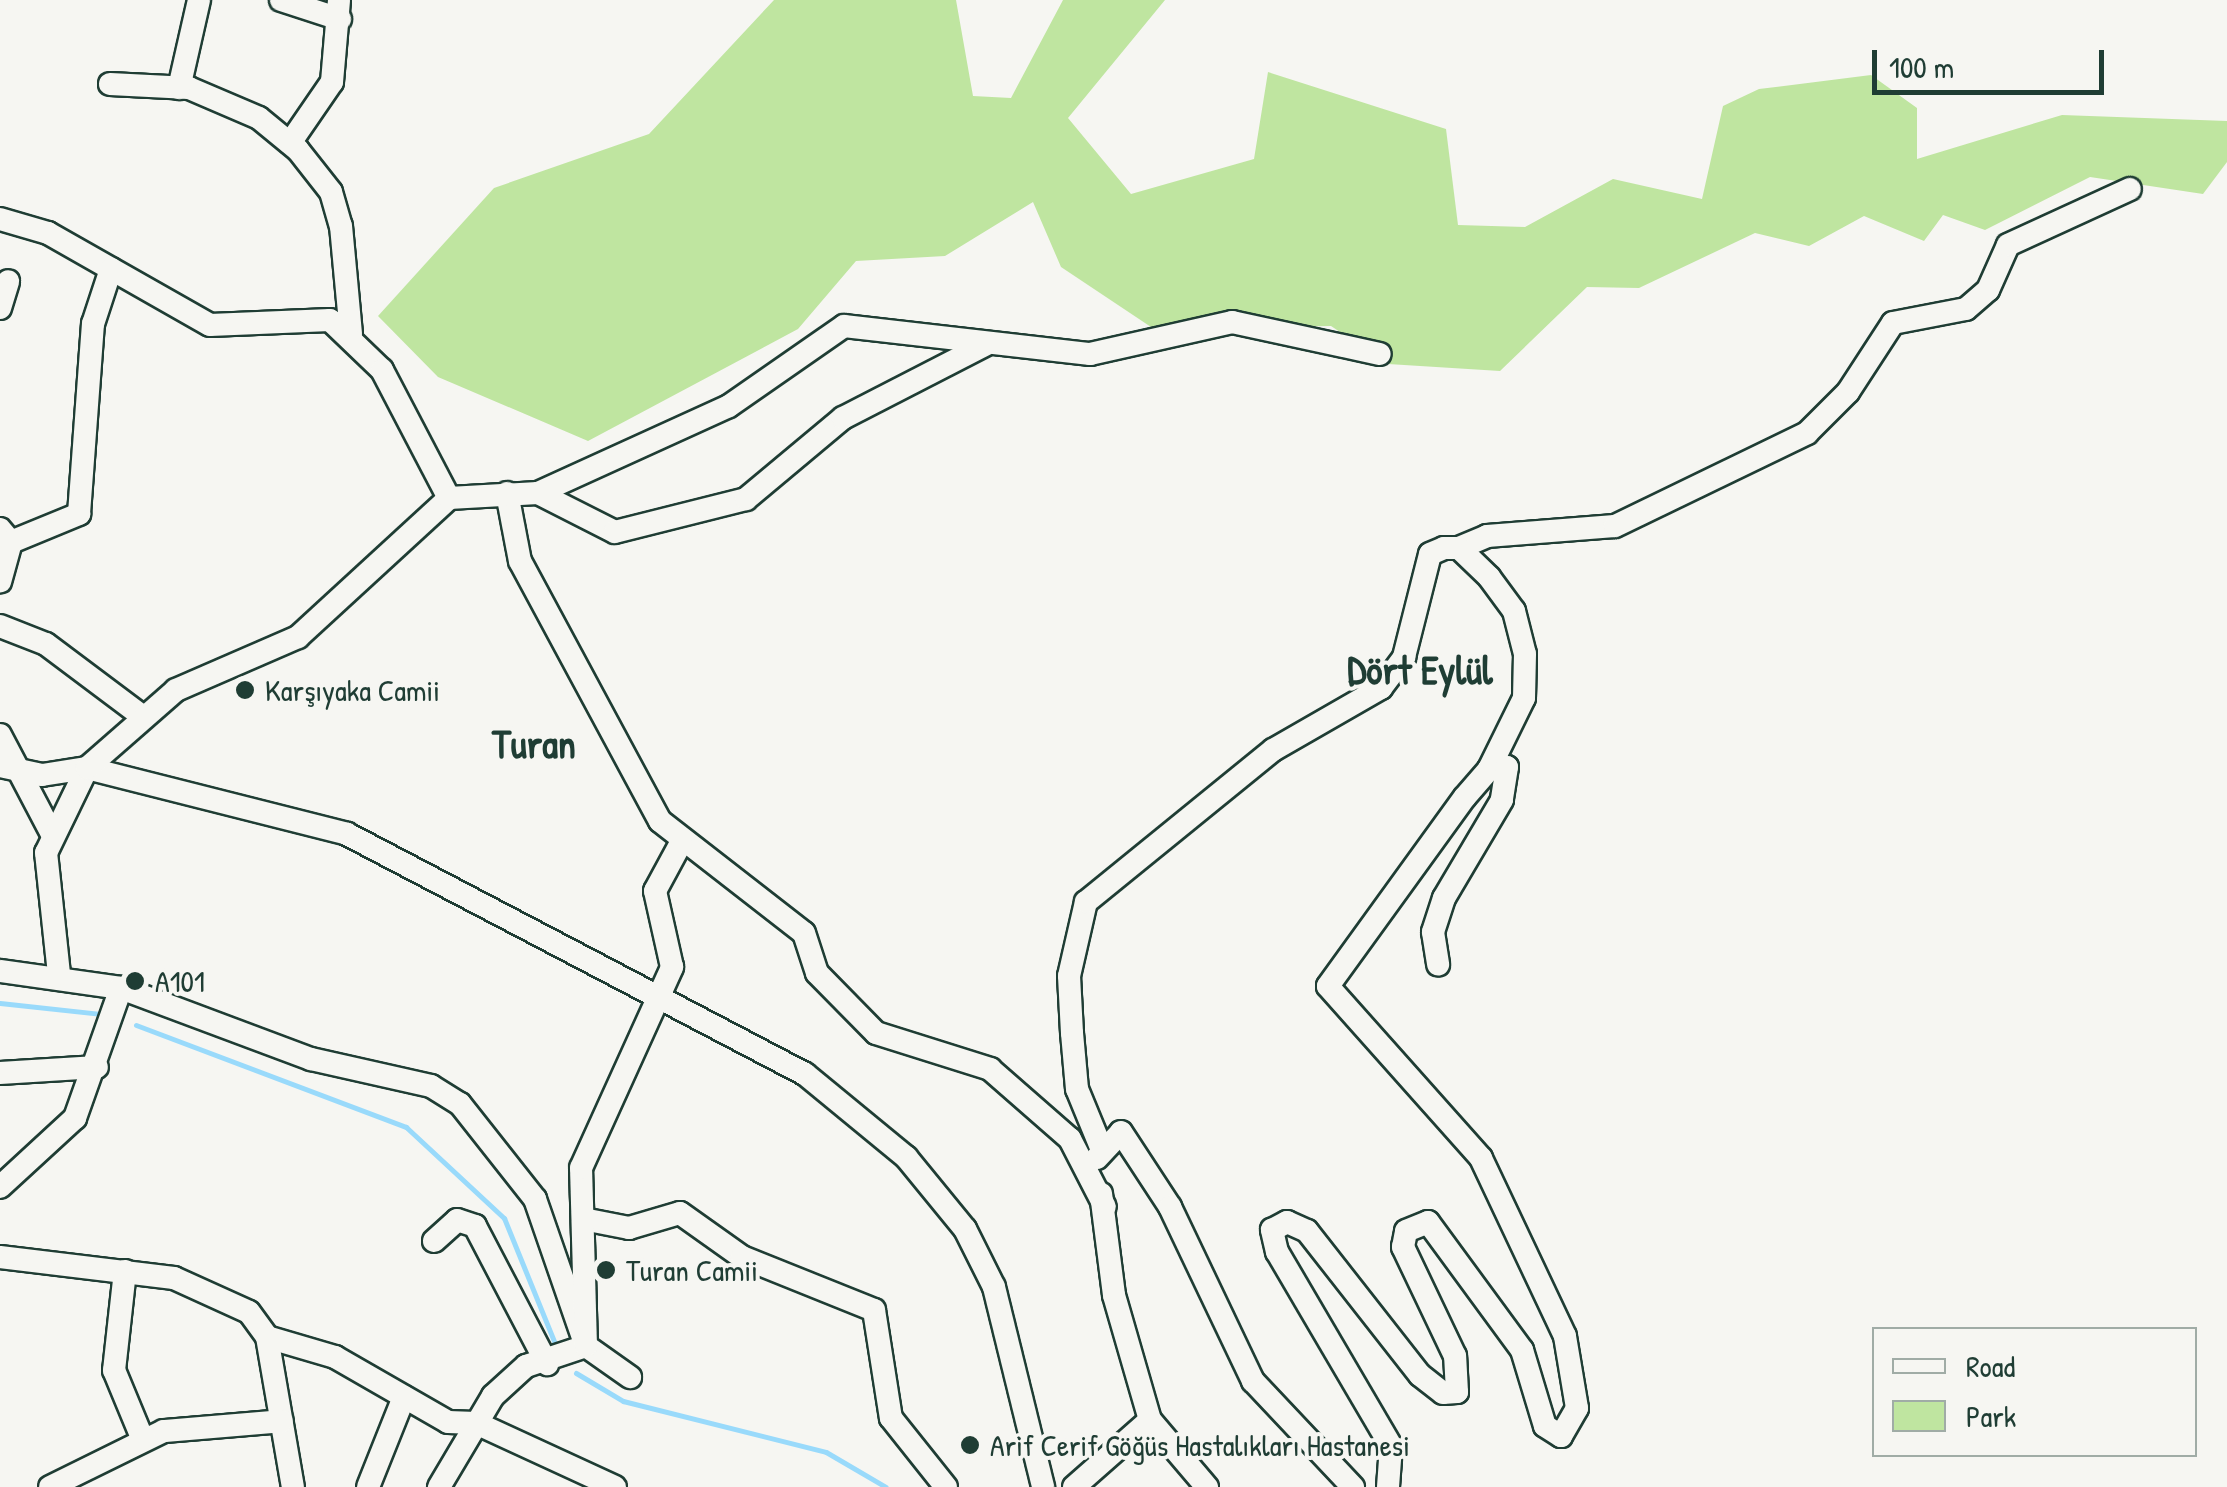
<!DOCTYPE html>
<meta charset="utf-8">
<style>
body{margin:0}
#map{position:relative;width:2227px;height:1487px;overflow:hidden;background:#f6f6f2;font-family:"Patrick Hand",sans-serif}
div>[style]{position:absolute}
.green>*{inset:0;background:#bfe5a0}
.stream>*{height:5px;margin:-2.5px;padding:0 2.5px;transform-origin:2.5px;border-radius:2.5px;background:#99dafb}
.roads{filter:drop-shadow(2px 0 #1f3d34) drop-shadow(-2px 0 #1f3d34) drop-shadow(0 2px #1f3d34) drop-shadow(0 -2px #1f3d34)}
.minor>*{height:22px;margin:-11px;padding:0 11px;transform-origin:11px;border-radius:11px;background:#f6f6f2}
.dots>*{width:28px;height:28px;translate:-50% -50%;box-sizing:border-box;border:5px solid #f6f6f2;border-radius:50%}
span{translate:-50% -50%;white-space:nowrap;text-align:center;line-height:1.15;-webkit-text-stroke:8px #f6f6f2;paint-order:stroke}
.poi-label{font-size:30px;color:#1f3d34}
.left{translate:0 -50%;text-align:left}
.district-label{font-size:40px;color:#1f3d34;font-weight:700}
.legend{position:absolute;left:1872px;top:1327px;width:325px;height:130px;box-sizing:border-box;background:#f6f6f2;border:2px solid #a0aca6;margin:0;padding:12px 18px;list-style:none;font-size:30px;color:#1f3d34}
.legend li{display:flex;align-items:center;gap:20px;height:50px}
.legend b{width:50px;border:2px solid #a0aca6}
.scale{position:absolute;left:1872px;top:50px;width:232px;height:45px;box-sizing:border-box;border:5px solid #1f3d34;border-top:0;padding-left:12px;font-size:30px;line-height:35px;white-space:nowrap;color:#1f3d34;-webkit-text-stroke:8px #f6f6f2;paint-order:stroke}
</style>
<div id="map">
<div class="green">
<i style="clip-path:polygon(774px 0,956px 0,973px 96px,1011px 98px,1063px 0,1165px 0,1068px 118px,1131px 194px,1254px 159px,1268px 72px,1446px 129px,1458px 225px,1525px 227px,1613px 179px,1702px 199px,1723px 106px,1759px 89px,1871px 75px,1917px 108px,1917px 159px,2062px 115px,2227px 121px,2227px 162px,2203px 194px,2090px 177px,1985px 230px,1943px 215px,1924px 241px,1864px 216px,1809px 246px,1755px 233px,1639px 288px,1587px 287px,1500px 371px,1388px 364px,1331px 326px,1154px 329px,1061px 267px,1033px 202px,945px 256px,856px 261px,798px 329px,588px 441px,438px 377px,378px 316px,494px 188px,649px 134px)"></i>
</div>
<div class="stream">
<i style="left:0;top:1003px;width:103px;rotate:6.2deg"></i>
<i style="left:136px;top:1025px;width:289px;rotate:20.7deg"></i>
<i style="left:406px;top:1127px;width:134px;rotate:42.9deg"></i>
<i style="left:504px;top:1218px;width:138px;rotate:67.9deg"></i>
<i style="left:576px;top:1373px;width:55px;rotate:30.8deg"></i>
<i style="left:623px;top:1401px;width:209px;rotate:14.1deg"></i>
<i style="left:826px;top:1452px;width:69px;rotate:30.3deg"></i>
</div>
<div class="roads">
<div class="minor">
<i style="left:281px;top:0;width:62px;rotate:17.9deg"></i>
<i style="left:110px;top:84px;width:79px;rotate:2.9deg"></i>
<i style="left:189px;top:88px;width:76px;rotate:23.2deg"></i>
<i style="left:259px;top:118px;width:50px;rotate:39.4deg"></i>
<i style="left:298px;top:150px;width:53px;rotate:51.8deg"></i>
<i style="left:331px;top:192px;width:35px;rotate:74deg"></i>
<i style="left:341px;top:226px;width:108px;rotate:84.7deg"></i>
<i style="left:179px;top:88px;width:90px;rotate:-77.2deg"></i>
<i style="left:290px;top:143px;width:74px;rotate:-55.5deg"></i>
<i style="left:332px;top:82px;width:82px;rotate:-85.1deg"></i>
<i style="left:0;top:219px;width:50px;rotate:16.3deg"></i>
<i style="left:48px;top:233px;width:186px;rotate:29.6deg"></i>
<i style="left:210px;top:325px;width:120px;rotate:-2.4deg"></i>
<i style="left:330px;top:320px;width:72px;rotate:43.9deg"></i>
<i style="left:382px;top:370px;width:144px;rotate:62.4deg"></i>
<i style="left:0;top:308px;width:28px;rotate:-73deg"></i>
<i style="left:507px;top:493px;width:69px;rotate:79.2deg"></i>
<i style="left:520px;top:561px;width:295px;rotate:61.7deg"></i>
<i style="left:660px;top:821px;width:182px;rotate:37.9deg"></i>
<i style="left:804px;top:933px;width:42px;rotate:72deg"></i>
<i style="left:817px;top:973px;width:84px;rotate:45.5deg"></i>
<i style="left:876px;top:1033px;width:120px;rotate:17.5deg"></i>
<i style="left:990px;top:1069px;width:106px;rotate:41.2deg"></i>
<i style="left:1070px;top:1139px;width:76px;rotate:62.8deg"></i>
<i style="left:538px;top:493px;width:86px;rotate:26.9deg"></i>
<i style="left:615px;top:532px;width:135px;rotate:-14.1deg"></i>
<i style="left:746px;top:499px;width:126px;rotate:-39.9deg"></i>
<i style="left:843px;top:418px;width:160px;rotate:-27.2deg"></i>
<i style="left:0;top:529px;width:17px;rotate:50deg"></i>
<i style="left:11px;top:542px;width:41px;rotate:105.4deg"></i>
<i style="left:11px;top:542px;width:74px;rotate:-22.4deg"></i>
<i style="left:79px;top:514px;width:191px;rotate:-85.8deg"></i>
<i style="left:93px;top:324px;width:58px;rotate:-71.9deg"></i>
<i style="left:1459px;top:548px;width:30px;rotate:-23deg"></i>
<i style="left:1487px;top:536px;width:128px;rotate:-4.5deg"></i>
<i style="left:1615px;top:526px;width:213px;rotate:-25.8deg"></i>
<i style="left:1807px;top:433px;width:58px;rotate:-45deg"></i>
<i style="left:1848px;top:392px;width:82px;rotate:-56.9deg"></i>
<i style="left:1893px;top:323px;width:74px;rotate:-10.9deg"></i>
<i style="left:1966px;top:309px;width:29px;rotate:-41deg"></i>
<i style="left:1988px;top:290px;width:49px;rotate:-66deg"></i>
<i style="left:2008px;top:245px;width:134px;rotate:-24.7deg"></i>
<i style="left:0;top:626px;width:49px;rotate:21.4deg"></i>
<i style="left:46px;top:644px;width:120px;rotate:36.9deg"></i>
<i style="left:0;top:735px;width:112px;rotate:62.3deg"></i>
<i style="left:0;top:766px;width:43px;rotate:12.1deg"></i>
<i style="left:42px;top:775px;width:46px;rotate:-8.8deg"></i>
<i style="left:87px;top:768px;width:268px;rotate:14.2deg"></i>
<i style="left:347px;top:834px;width:517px;rotate:27.66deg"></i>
<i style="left:805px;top:1074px;width:131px;rotate:39.4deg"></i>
<i style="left:906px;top:1157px;width:93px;rotate:50.7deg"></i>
<i style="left:965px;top:1229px;width:65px;rotate:63.4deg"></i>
<i style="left:994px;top:1287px;width:206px;rotate:76.2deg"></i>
<i style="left:0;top:971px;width:122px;rotate:8deg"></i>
<i style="left:121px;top:988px;width:203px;rotate:20.5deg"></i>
<i style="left:311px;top:1059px;width:123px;rotate:12.7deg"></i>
<i style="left:431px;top:1086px;width:34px;rotate:32deg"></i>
<i style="left:460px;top:1104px;width:121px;rotate:51.7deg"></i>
<i style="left:535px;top:1199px;width:156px;rotate:70.9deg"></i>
<i style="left:586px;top:1346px;width:54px;rotate:35.2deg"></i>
<i style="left:59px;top:974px;width:122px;rotate:-96.1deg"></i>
<i style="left:46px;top:853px;width:94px;rotate:-64.2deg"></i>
<i style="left:87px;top:768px;width:118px;rotate:-41.2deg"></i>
<i style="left:176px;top:690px;width:133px;rotate:-23.5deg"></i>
<i style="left:298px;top:637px;width:205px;rotate:-42.6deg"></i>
<i style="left:449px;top:498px;width:89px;rotate:-3.2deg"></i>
<i style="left:538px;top:493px;width:210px;rotate:-24.5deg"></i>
<i style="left:729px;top:406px;width:140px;rotate:-34.8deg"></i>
<i style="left:844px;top:326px;width:248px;rotate:6.5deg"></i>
<i style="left:1090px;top:354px;width:146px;rotate:-12.7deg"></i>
<i style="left:1232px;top:322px;width:151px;rotate:12.2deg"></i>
<i style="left:0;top:1073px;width:97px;rotate:-3.5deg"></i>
<i style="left:1100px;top:1145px;width:61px;rotate:-112.3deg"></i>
<i style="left:1077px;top:1089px;width:56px;rotate:-95.1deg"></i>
<i style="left:1072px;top:1033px;width:57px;rotate:-93deg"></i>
<i style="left:1069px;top:976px;width:76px;rotate:-77.1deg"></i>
<i style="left:1086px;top:902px;width:241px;rotate:-39.1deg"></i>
<i style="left:1273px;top:750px;width:125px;rotate:-29.9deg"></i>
<i style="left:1381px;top:688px;width:39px;rotate:-53deg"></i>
<i style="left:1404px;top:657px;width:106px;rotate:-75.8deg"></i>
<i style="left:1430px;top:554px;width:15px;rotate:-23deg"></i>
<i style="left:1444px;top:548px;width:15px"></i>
<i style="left:1459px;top:548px;width:42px;rotate:44deg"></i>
<i style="left:1489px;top:577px;width:42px;rotate:53.7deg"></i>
<i style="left:1514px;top:611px;width:44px;rotate:75.7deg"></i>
<i style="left:1525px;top:654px;width:44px;rotate:91.3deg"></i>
<i style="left:1524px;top:698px;width:79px;rotate:116.2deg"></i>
<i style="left:1097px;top:1158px;width:35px;rotate:-47deg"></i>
<i style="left:1121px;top:1132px;width:90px;rotate:56.8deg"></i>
<i style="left:1170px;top:1207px;width:193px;rotate:64.5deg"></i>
<i style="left:1253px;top:1381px;width:146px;rotate:46.7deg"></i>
<i style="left:0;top:1187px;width:102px;rotate:-42.6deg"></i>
<i style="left:75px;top:1118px;width:138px;rotate:-70.5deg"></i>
<i style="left:583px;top:1219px;width:47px;rotate:11.1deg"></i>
<i style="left:629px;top:1228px;width:53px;rotate:-16.4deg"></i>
<i style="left:680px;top:1213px;width:76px;rotate:35.4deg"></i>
<i style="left:742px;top:1257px;width:142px;rotate:21.9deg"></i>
<i style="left:874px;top:1310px;width:109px;rotate:81.1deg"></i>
<i style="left:891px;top:1418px;width:88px;rotate:51.4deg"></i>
<i style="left:434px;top:1241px;width:31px;rotate:-42deg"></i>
<i style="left:457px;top:1220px;width:19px;rotate:18deg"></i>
<i style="left:475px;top:1226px;width:156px;rotate:62.4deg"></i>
<i style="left:0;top:1257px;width:175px;rotate:6.9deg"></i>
<i style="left:174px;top:1278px;width:82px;rotate:24.4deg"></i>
<i style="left:249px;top:1312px;width:31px;rotate:54deg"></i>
<i style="left:267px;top:1337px;width:152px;rotate:80.2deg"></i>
<i style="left:125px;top:1271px;width:100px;rotate:96.3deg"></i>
<i style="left:114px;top:1370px;width:76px;rotate:67.5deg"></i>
<i style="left:267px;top:1337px;width:71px;rotate:16.4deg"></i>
<i style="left:335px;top:1357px;width:130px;rotate:29.9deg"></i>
<i style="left:448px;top:1422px;width:28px;rotate:2deg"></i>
<i style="left:476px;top:1423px;width:153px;rotate:24.7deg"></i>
<i style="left:1150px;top:1420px;width:88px;rotate:49.6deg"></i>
<i style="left:50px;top:1487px;width:127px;rotate:-26.2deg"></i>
<i style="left:164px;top:1431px;width:118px;rotate:-4.8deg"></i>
<i style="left:368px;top:1487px;width:97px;rotate:-68.2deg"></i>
<i style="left:439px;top:1487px;width:106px;rotate:-59.3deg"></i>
<i style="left:493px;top:1396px;width:45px;rotate:-42.3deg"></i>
<i style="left:526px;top:1366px;width:63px;rotate:-18.4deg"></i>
<i style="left:586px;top:1346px;width:178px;rotate:-91.6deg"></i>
<i style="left:581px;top:1168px;width:221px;rotate:-65.6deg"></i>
<i style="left:672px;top:967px;width:78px;rotate:-102.6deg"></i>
<i style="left:655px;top:891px;width:55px;rotate:-61.6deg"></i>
<i style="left:1074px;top:1487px;width:101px;rotate:-41.4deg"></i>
<i style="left:1150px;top:1420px;width:130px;rotate:-106.1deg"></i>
<i style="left:1114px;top:1295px;width:102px;rotate:-97.3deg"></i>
<i style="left:1388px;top:1487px;width:41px;rotate:-85.8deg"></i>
<i style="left:1391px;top:1446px;width:225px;rotate:-120.4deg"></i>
<i style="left:1277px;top:1252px;width:23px;rotate:-103deg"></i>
<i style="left:1272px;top:1230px;width:17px;rotate:-28deg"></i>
<i style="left:1287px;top:1222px;width:22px;rotate:24deg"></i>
<i style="left:1307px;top:1231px;width:183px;rotate:51.9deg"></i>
<i style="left:1420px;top:1375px;width:29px;rotate:38deg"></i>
<i style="left:1443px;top:1393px;width:14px;rotate:-4deg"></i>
<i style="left:1457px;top:1392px;width:36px;rotate:-93deg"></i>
<i style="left:1455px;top:1356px;width:121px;rotate:-115.5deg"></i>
<i style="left:1403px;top:1247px;width:16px;rotate:-79deg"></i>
<i style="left:1406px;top:1231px;width:24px;rotate:-22deg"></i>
<i style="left:1428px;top:1222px;width:159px;rotate:53.7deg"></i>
<i style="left:1522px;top:1350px;width:79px;rotate:73.2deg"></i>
<i style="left:1545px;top:1426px;width:19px;rotate:32deg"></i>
<i style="left:1561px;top:1436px;width:32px;rotate:-60deg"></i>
<i style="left:1577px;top:1408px;width:73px;rotate:-99.5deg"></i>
<i style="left:1565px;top:1336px;width:197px;rotate:-115.3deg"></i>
<i style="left:1481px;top:1158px;width:230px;rotate:-131.7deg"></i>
<i style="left:1328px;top:986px;width:233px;rotate:-54.1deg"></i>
<i style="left:1465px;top:797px;width:37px;rotate:-49deg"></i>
<i style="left:1489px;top:769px;width:18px;rotate:-6deg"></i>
<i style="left:1507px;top:767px;width:33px;rotate:99deg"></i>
<i style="left:1502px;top:800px;width:114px;rotate:120.6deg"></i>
<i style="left:1444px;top:898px;width:36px;rotate:108deg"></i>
<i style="left:1433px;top:932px;width:33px;rotate:81deg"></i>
</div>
</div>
<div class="dots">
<i style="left:245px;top:690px;background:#1f3d34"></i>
<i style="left:135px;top:981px;background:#1f3d34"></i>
<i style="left:606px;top:1270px;background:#1f3d34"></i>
<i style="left:970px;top:1445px;background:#1f3d34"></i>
</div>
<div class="poi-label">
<span class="left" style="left:265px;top:690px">Karşıyaka Camii</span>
<span class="left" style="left:155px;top:981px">A101</span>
<span class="left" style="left:626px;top:1270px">Turan Camii</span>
<span class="left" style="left:990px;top:1445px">Arif Cerif Göğüs Hastalıkları Hastanesi</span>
</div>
<div class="district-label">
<span style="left:1420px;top:669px">Dört Eylül</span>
<span style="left:534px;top:743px">Turan</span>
</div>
<ul class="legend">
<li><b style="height:12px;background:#f6f6f2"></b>Road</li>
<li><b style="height:28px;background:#bfe5a0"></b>Park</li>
</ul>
<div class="scale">100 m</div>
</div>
